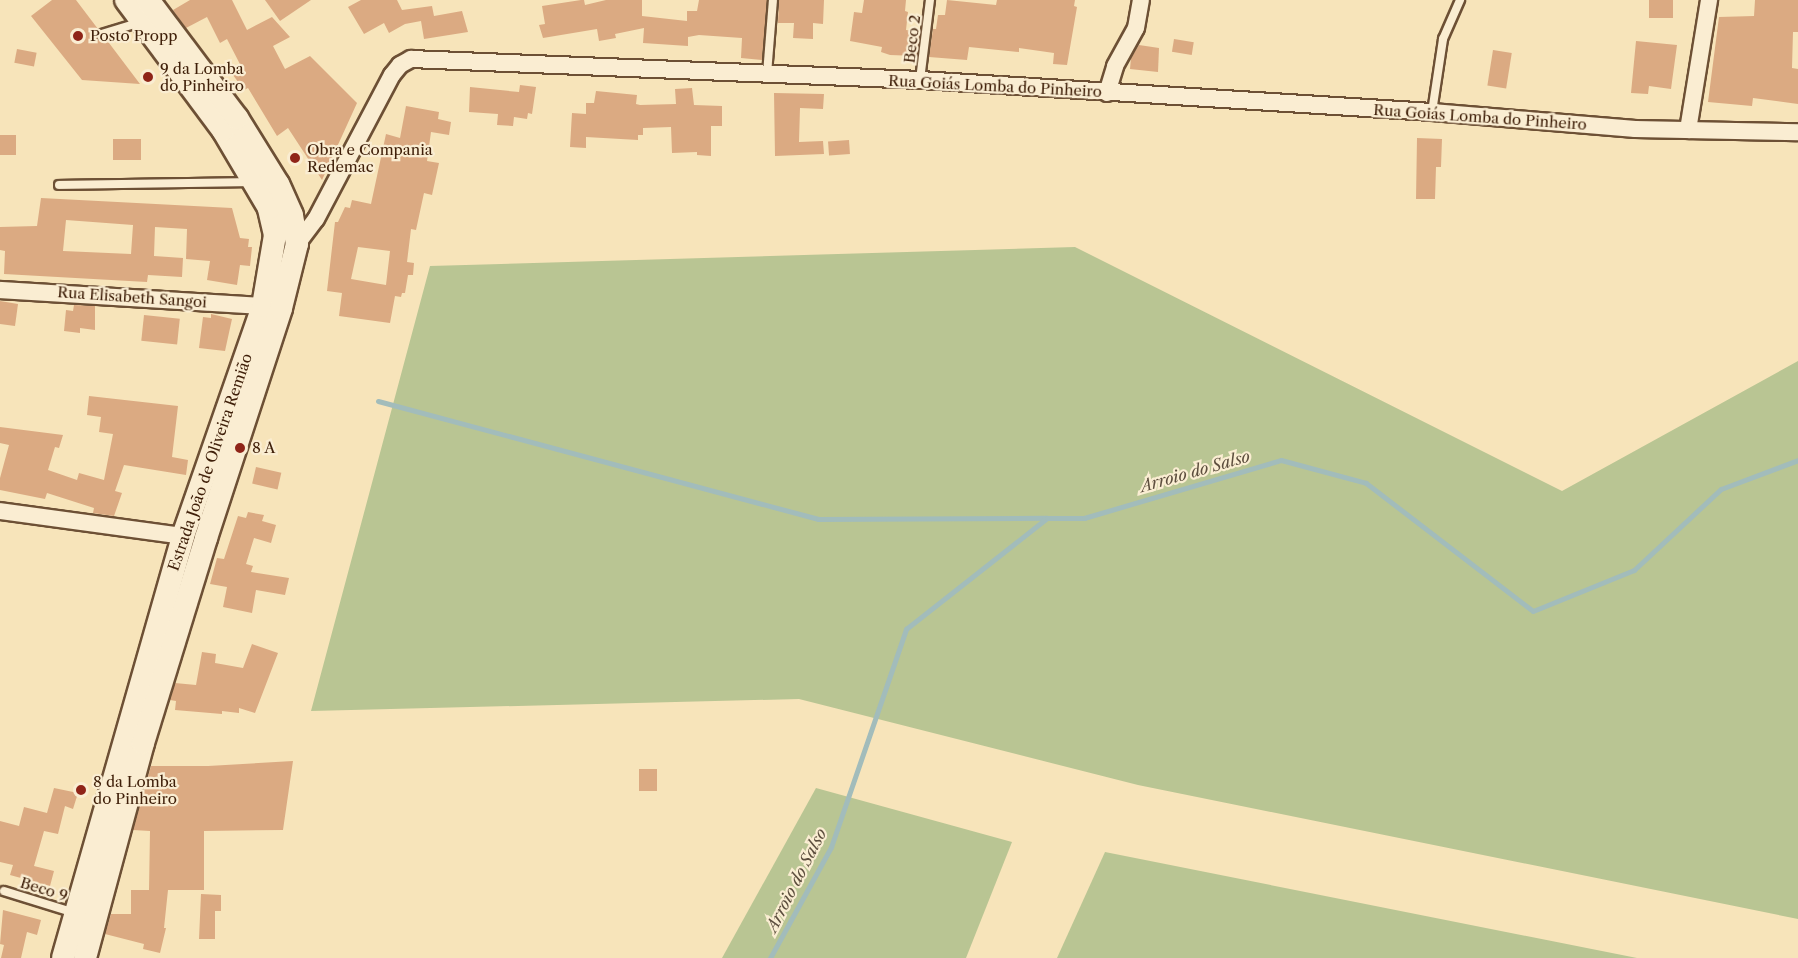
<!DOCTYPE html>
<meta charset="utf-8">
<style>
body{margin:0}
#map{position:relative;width:1798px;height:958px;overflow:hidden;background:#f7e4ba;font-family:"Libre Caslon Text",serif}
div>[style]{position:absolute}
.green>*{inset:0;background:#b9c593}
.stream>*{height:5px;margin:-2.5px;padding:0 2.5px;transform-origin:2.5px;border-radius:2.5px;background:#a2bcbb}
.building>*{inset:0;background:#dbaa82;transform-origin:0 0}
.roads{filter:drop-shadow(2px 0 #6d5035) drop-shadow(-2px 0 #6d5035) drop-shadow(0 2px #6d5035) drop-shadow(0 -2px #6d5035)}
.service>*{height:8px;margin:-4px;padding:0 4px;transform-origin:4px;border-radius:4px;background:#faedd2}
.minor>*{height:16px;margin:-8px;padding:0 8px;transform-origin:8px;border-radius:8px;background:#faedd2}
.secondary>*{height:22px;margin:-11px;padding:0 11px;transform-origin:11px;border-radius:11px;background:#faedd2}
.dots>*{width:16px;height:16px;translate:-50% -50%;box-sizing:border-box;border:3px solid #faedd2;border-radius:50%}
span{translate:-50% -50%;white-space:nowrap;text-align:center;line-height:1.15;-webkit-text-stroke:4.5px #faedd2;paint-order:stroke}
.poi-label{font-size:15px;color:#3f1f09}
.left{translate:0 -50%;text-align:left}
.street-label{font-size:15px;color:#3f1f09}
.water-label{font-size:16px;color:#5d4e3e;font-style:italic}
</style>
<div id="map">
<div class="green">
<i style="clip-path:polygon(1075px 247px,1562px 491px,1798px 361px,1798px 919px,1138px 785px,799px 699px,311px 711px,430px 266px)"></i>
<i style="clip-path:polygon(816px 788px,1012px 842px,966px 958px,722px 958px)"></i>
<i style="clip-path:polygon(1105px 852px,1637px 958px,1057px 958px)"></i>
</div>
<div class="stream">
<i style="left:378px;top:401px;width:456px;rotate:15deg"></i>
<i style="left:818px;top:519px;width:229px;rotate:-0.3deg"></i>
<i style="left:770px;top:958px;width:127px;rotate:-61.2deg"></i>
<i style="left:831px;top:847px;width:231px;rotate:-71deg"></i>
<i style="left:906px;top:629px;width:179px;rotate:-38.2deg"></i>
<i style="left:1047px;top:518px;width:37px"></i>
<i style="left:1084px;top:518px;width:205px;rotate:-16.4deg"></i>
<i style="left:1281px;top:460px;width:88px;rotate:15.1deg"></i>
<i style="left:1366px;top:483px;width:210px;rotate:37.5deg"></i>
<i style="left:1533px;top:611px;width:109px;rotate:-22.1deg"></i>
<i style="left:1634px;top:570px;width:119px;rotate:-43deg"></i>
<i style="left:1721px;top:489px;width:82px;rotate:-20.6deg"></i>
</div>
<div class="building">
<i style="clip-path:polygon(52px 0,76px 0,98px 29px,97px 38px,106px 39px,140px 84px,82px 80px,31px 16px)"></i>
<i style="clip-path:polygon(190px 0,232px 0,247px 30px,272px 17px,290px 37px,273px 46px,285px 69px,310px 56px,357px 103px,322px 180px,288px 128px,277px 136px,248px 88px,244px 90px,233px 75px,243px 70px,227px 39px,220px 43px,207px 17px,186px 28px,175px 13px,173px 10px)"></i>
<i style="clip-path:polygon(265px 0,311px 0,280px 21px)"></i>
<i style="clip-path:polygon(361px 0,397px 0,402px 10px,432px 6px,434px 16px,462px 11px,468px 32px,424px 39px,421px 21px,405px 24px,389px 33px,384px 23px,364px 34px,348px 7px)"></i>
<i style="clip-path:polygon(581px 0,584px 0,585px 5px,606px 0,642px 0,642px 16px,687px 21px,687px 11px,697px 11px,699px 0,767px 0,762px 60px,741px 58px,742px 38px,699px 35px,688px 37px,688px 46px,643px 43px,644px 28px,615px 34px,616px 38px,599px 41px,597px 29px,543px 38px,539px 25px,545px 24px,542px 6px)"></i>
<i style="clip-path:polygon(779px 0,824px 0,823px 24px,813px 23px,813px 39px,793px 38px,794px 23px,778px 23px)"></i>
<i style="clip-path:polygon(864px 0,906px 0,905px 11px,908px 12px,906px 30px,920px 32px,917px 56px,890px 55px,881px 52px,882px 47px,850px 41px,854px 12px,862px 13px)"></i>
<i style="clip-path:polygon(947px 0,996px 5px,997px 0,1075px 0,1074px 6px,1077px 7px,1067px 65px,1053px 64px,1054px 53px,1019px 48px,1019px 52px,969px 47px,967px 60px,929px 57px,933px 29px,936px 29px,938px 15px,945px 15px)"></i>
<i style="left:1649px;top:0;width:24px;height:18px"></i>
<i style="clip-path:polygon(1755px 0,1798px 0,1798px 32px,1793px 32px,1792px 68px,1798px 69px,1798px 104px,1753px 98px,1752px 106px,1708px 102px,1719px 17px,1754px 16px)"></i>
<i style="left:1174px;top:39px;width:20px;height:13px;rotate:9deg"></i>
<i style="clip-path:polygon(1636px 41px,1677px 45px,1671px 89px,1649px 86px,1648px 94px,1631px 93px)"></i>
<i style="clip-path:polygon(1139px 45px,1159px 48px,1158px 72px,1130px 69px,1131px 58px)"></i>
<i style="left:17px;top:49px;width:20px;height:14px;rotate:11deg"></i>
<i style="left:1493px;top:50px;width:19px;height:36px;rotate:9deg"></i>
<i style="clip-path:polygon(520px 85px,536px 87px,532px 114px,528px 113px,527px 119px,514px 117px,513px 126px,497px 125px,498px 114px,469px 112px,470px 87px,519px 92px)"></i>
<i style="clip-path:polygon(692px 88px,694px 105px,722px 106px,722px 126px,711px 126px,711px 156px,697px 155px,697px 152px,672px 153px,671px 127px,643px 128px,643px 135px,638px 135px,638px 140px,586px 137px,586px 148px,570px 147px,572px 113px,586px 114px,586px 103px,594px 103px,596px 91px,637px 95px,636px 104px,640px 105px,676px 104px,675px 89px)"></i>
<i style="clip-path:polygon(774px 93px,824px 94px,823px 109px,800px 108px,799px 142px,823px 141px,824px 154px,775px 156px)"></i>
<i style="clip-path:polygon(evenodd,406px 106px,439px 112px,438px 119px,451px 122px,449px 135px,431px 132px,427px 161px,439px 163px,432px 195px,424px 193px,416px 230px,411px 229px,407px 262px,414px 263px,413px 275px,408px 275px,405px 293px,402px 293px,401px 297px,395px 296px,390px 323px,339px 316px,342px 293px,327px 291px,335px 222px,338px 222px,345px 207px,350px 208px,352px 200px,371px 204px,386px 134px,400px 138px,406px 106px,358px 247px,390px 251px,386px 285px,351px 279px,358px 247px)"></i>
<i style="left:0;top:135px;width:16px;height:20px"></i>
<i style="clip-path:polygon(1417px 138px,1442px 139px,1441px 167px,1436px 167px,1435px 199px,1416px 199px)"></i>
<i style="left:113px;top:139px;width:28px;height:21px"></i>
<i style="left:849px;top:140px;width:14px;height:21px;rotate:86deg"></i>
<i style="clip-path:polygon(evenodd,41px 198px,232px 208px,240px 238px,249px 239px,248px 247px,252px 247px,250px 266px,240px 265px,237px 285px,207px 280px,210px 261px,186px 259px,187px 229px,155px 227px,154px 256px,183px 258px,182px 277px,148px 275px,147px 282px,4px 274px,5px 251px,0 250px,0 227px,37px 226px,41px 198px,66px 220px,133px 225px,131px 254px,63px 251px,66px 220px)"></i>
<i style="clip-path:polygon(0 301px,18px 304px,15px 326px,0 324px)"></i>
<i style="clip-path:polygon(74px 305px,95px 306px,95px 330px,80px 328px,80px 333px,64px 331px,66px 310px,73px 311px)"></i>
<i style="clip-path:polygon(211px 314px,232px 319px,225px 351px,199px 348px,203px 317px,211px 318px)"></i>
<i style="left:144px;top:315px;width:36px;height:26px;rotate:6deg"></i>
<i style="clip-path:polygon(89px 396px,178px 406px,172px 457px,188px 460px,186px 475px,124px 465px,115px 491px,122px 493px,114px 516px,93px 513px,94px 508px,47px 493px,45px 499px,0 490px,0 478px,9px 445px,0 443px,0 427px,63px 435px,59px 448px,55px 447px,48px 470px,77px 480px,79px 473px,104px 480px,113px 434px,99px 432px,101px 417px,87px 415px)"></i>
<i style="left:256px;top:467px;width:26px;height:17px;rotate:13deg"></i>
<i style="clip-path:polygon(248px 512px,264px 515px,262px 521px,276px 525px,271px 543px,254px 538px,246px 564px,253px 566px,251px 572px,289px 578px,285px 595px,256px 590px,252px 613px,223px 607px,227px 587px,210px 584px,217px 558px,224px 559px,238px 516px,246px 518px)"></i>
<i style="clip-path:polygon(252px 644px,278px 653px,255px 713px,239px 708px,239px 713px,222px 711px,222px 714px,175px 710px,176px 701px,170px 700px,175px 683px,196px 685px,202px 652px,216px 654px,215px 663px,243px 668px)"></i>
<i style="clip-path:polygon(293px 761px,283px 830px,204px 831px,204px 890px,168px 890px,164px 928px,166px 928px,160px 953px,143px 949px,144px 944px,105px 934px,111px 914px,131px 914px,131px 890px,149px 890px,150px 831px,133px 830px,151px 766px,208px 766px)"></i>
<i style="left:639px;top:769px;width:18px;height:22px"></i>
<i style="clip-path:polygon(54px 788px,78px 793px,73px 809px,65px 806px,58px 834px,44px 831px,34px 866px,54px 871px,50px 886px,10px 875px,13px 865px,0 862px,0 821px,19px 826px,24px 807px,47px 813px)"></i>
<i style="clip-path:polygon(201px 894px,221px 895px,221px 911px,215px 911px,215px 939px,199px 939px)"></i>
<i style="clip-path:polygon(3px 910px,41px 920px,37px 935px,27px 932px,21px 958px,1px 958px,4px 945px,0 944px)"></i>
</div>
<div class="roads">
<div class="service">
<i style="left:102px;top:34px;width:41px;rotate:-17.1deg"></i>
<i style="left:767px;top:74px;width:74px;rotate:-85.4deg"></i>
<i style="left:920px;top:80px;width:81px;rotate:-82.9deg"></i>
<i style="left:1432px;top:112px;width:74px;rotate:-81.4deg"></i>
<i style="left:1443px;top:39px;width:43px;rotate:-66.4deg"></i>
<i style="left:59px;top:185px;width:192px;rotate:-0.9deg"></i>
<i style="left:4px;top:891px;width:74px;rotate:17.2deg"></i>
</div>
<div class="minor">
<i style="left:1107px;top:93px;width:28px;rotate:-73deg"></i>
<i style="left:1115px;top:66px;width:43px;rotate:-61.1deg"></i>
<i style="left:1136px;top:28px;width:28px;rotate:-80deg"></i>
<i style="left:1688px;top:130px;width:132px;rotate:-80.8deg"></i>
<i style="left:297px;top:244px;width:31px;rotate:-53deg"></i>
<i style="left:316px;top:219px;width:163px;rotate:-62.2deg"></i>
<i style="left:392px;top:75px;width:13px;rotate:-51deg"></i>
<i style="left:400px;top:65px;width:13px;rotate:-29deg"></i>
<i style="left:411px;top:59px;width:509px;rotate:2.36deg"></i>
<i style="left:920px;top:80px;width:513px;rotate:3.58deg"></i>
<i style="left:1432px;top:112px;width:204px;rotate:4.8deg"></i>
<i style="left:1635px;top:129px;width:163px;rotate:1.1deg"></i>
<i style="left:0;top:290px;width:263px;rotate:3.5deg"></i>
<i style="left:0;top:511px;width:185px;rotate:7.8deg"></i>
</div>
<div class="secondary">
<i style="left:63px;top:958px;width:439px;rotate:-74.1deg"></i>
<i style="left:183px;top:536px;width:244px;rotate:-70.8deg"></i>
<i style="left:263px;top:306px;width:72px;rotate:-80.4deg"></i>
<i style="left:275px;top:235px;width:28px;rotate:-103deg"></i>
<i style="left:269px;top:208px;width:91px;rotate:-120.5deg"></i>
<i style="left:223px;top:130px;width:162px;rotate:-126.7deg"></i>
<i style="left:85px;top:958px;width:223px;rotate:-74.9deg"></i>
<i style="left:143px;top:743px;width:214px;rotate:-72.9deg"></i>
<i style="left:206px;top:538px;width:242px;rotate:-71.9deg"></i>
<i style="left:281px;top:308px;width:66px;rotate:-76deg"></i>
<i style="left:297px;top:244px;width:29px;rotate:-100deg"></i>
<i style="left:292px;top:215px;width:34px;rotate:-114deg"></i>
<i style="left:278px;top:184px;width:78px;rotate:-121.8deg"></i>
<i style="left:237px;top:118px;width:148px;rotate:-127deg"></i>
</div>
</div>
<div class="dots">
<i style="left:78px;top:36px;background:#8f2418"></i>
<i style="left:148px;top:77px;background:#8f2418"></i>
<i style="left:295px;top:158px;background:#8f2418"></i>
<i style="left:240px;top:448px;background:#8f2418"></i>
<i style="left:81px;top:790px;background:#8f2418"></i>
</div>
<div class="poi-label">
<span class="left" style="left:90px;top:36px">Posto Propp</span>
<span class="left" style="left:160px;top:77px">9 da Lomba<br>do Pinheiro</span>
<span class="left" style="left:307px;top:158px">Obra e Compania<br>Redemac</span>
<span class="left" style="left:252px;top:448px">8 A</span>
<span class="left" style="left:93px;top:790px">8 da Lomba<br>do Pinheiro</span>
</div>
<div class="street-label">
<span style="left:912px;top:39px;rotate:-83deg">Beco 2</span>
<span style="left:995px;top:86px;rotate:3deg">Rua Goiás Lomba do Pinheiro</span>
<span style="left:1480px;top:117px;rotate:4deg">Rua Goiás Lomba do Pinheiro</span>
<span style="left:132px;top:297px;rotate:4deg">Rua Elisabeth Sangoi</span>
<span style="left:210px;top:462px;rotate:-71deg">Estrada João de Oliveira Remião</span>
<span style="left:44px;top:889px;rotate:17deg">Beco 9</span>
</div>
<div class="water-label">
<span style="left:1195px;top:471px;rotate:-16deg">Arroio do Salso</span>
<span style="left:796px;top:880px;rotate:-63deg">Arroio do Salso</span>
</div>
</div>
